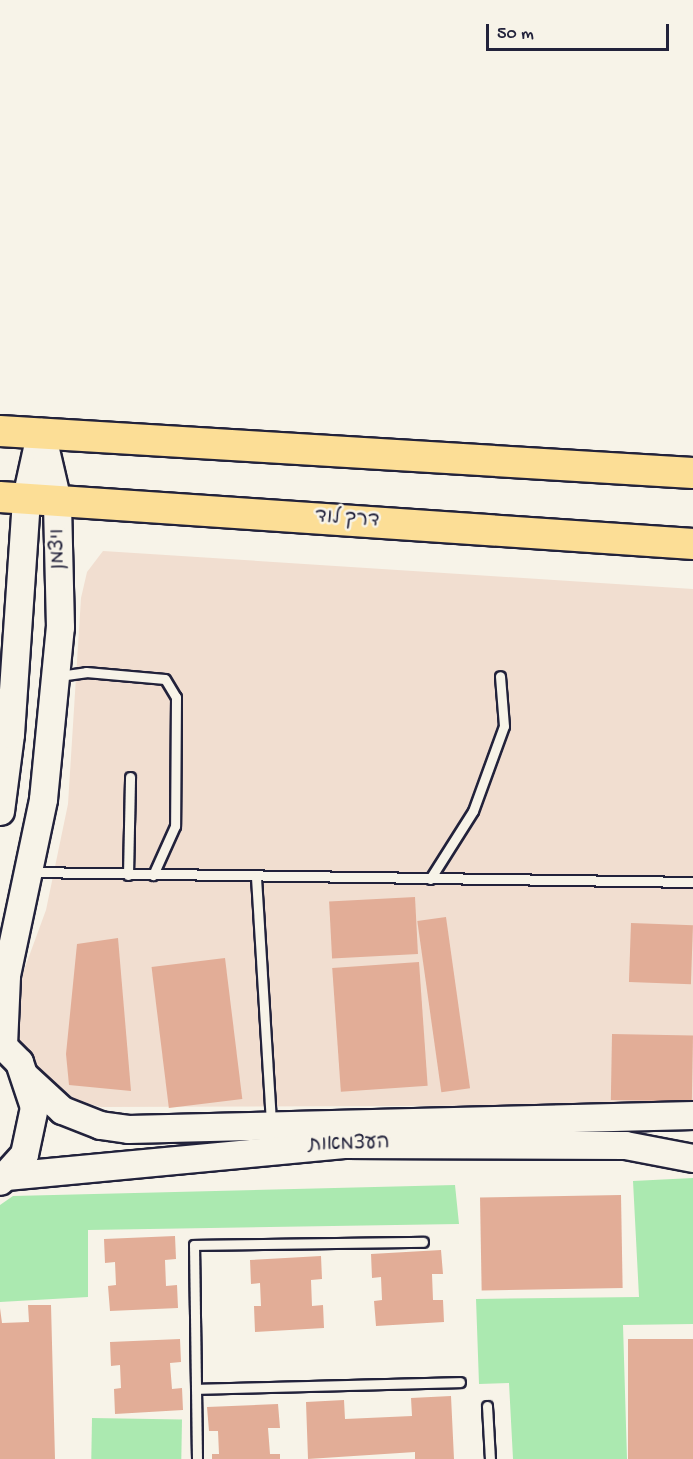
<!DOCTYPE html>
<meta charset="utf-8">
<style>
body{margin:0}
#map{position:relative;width:693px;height:1459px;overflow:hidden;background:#f7f3e8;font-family:"Gochi Hand","Playpen Sans Hebrew",sans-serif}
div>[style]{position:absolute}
.built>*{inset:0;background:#f1ded0}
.green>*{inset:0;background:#abe9b0;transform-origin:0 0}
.building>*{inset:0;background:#e2ad97;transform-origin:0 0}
.roads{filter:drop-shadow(2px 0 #22223b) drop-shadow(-2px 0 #22223b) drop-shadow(0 2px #22223b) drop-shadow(0 -2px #22223b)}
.lane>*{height:9px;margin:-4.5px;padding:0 4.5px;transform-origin:4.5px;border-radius:4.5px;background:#f7f3e8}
.secondary>*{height:27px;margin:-13.5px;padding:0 13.5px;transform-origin:13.5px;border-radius:13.5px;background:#f7f3e8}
.primary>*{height:30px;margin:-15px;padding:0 15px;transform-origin:15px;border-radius:15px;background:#fcde96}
span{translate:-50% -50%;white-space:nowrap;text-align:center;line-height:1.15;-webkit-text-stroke:5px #f7f3e8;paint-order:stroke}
.street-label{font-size:20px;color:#22223b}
.scale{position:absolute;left:486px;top:24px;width:183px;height:27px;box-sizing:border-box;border:3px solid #22223b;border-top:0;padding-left:8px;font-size:18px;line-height:21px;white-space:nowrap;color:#22223b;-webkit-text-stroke:4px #f7f3e8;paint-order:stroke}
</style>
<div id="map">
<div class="built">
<i style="clip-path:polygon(103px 551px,693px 589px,693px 1105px,101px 1107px,77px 1101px,27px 1058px,10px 1031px,13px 1000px,46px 910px,68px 804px,81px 598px,87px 572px)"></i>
</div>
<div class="green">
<i style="clip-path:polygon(693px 1178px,693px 1324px,623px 1325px,627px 1459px,513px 1459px,509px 1383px,479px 1384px,476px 1299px,639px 1297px,633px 1181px)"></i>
<i style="clip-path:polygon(455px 1185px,459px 1224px,88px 1230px,88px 1297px,0 1302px,0 1205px,13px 1196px)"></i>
<i style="left:92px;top:1418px;width:90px;height:41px;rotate:1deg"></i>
</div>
<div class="building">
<i style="left:415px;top:897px;width:57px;height:86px;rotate:87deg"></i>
<i style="left:446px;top:917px;width:173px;height:29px;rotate:82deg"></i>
<i style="left:631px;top:923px;width:62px;height:59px;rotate:2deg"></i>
<i style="clip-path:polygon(118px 938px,131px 1091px,69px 1085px,66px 1054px,77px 944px)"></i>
<i style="left:225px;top:958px;width:142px;height:74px;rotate:83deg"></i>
<i style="left:419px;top:962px;width:124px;height:87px;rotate:86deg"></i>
<i style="left:612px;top:1034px;width:81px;height:66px;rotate:1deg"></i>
<i style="left:621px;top:1195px;width:93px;height:141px;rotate:89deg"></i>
<i style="clip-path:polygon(175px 1236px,176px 1259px,165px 1260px,166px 1286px,177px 1285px,178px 1308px,110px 1311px,108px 1286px,116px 1285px,115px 1262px,105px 1263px,104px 1239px)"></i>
<i style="clip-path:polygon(441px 1250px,443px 1274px,432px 1274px,433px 1300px,443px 1300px,444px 1322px,376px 1326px,374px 1301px,382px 1300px,381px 1277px,372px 1278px,371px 1254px)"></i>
<i style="clip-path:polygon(321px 1256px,322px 1279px,311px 1280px,312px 1306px,323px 1305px,324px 1328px,255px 1332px,254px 1306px,261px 1306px,260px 1283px,251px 1284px,250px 1260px)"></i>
<i style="clip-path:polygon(28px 1305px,51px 1305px,55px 1459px,0 1459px,0 1308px,2px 1323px,29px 1322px)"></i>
<i style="clip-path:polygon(180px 1339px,181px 1362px,170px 1363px,172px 1389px,182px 1388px,183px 1410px,115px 1414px,114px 1389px,121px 1388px,120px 1365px,111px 1366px,110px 1342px)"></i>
<i style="left:693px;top:1339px;width:120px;height:65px;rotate:90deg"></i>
<i style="clip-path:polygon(451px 1396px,454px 1459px,415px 1459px,415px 1452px,308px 1459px,306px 1402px,344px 1400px,345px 1419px,412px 1416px,411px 1398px)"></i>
<i style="clip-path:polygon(278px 1404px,280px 1428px,268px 1428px,270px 1454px,280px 1454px,280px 1459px,212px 1459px,212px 1454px,219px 1454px,218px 1431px,209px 1431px,207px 1407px)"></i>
</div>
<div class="roads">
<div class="lane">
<i style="left:59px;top:676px;width:27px;rotate:-8deg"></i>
<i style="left:86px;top:672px;width:79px;rotate:5.1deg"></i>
<i style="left:165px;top:679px;width:21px;rotate:59deg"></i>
<i style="left:176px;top:697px;width:129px;rotate:90.4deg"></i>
<i style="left:175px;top:826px;width:54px;rotate:114.2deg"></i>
<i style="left:29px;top:872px;width:664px;rotate:0.86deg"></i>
<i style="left:128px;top:875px;width:98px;rotate:-88.8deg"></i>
<i style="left:256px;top:877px;width:245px;rotate:86.5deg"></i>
<i style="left:430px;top:879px;width:80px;rotate:-57.7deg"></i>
<i style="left:473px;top:811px;width:90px;rotate:-70deg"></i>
<i style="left:504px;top:726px;width:50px;rotate:-94.6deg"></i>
<i style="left:196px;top:1389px;width:264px;rotate:-1.5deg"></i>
<i style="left:487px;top:1406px;width:53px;rotate:86.8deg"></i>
<i style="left:197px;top:1459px;width:214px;rotate:-90.8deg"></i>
<i style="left:194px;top:1245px;width:229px;rotate:-0.8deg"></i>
</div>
<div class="secondary">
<i style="left:0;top:811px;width:78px;rotate:-82.6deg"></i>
<i style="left:10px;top:734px;width:237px;rotate:-86.1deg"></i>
<i style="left:26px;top:498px;width:60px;rotate:-77.6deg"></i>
<i style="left:0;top:1043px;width:27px;rotate:45deg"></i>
<i style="left:19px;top:1062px;width:47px;rotate:71.6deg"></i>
<i style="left:34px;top:1107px;width:48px;rotate:102deg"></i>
<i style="left:24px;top:1154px;width:36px;rotate:132deg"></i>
<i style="left:3px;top:1045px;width:70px;rotate:-87.5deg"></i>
<i style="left:6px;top:975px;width:180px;rotate:-78.1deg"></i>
<i style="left:43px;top:799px;width:173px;rotate:-84.4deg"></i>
<i style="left:60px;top:627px;width:126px;rotate:-91.4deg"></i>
<i style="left:57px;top:501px;width:71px;rotate:-103.1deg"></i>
<i style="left:26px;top:1077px;width:49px;rotate:42.5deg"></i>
<i style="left:62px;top:1110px;width:41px;rotate:21.5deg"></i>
<i style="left:100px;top:1125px;width:28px;rotate:8deg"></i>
<i style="left:128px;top:1129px;width:565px;rotate:-1.42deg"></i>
<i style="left:6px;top:1176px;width:339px;rotate:-5.4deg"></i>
<i style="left:343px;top:1144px;width:282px;rotate:0.2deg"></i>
<i style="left:625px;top:1145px;width:69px;rotate:10.8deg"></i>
</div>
<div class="primary">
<i style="left:0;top:431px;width:694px;rotate:3.47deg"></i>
<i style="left:0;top:497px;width:695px;rotate:3.88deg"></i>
</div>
</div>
<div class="street-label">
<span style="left:347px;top:520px;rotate:4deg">דרך לוד</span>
<span style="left:59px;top:549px;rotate:-91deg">ויצמן</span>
<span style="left:349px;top:1145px;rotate:-2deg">העצמאות</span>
</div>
<div class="scale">50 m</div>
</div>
